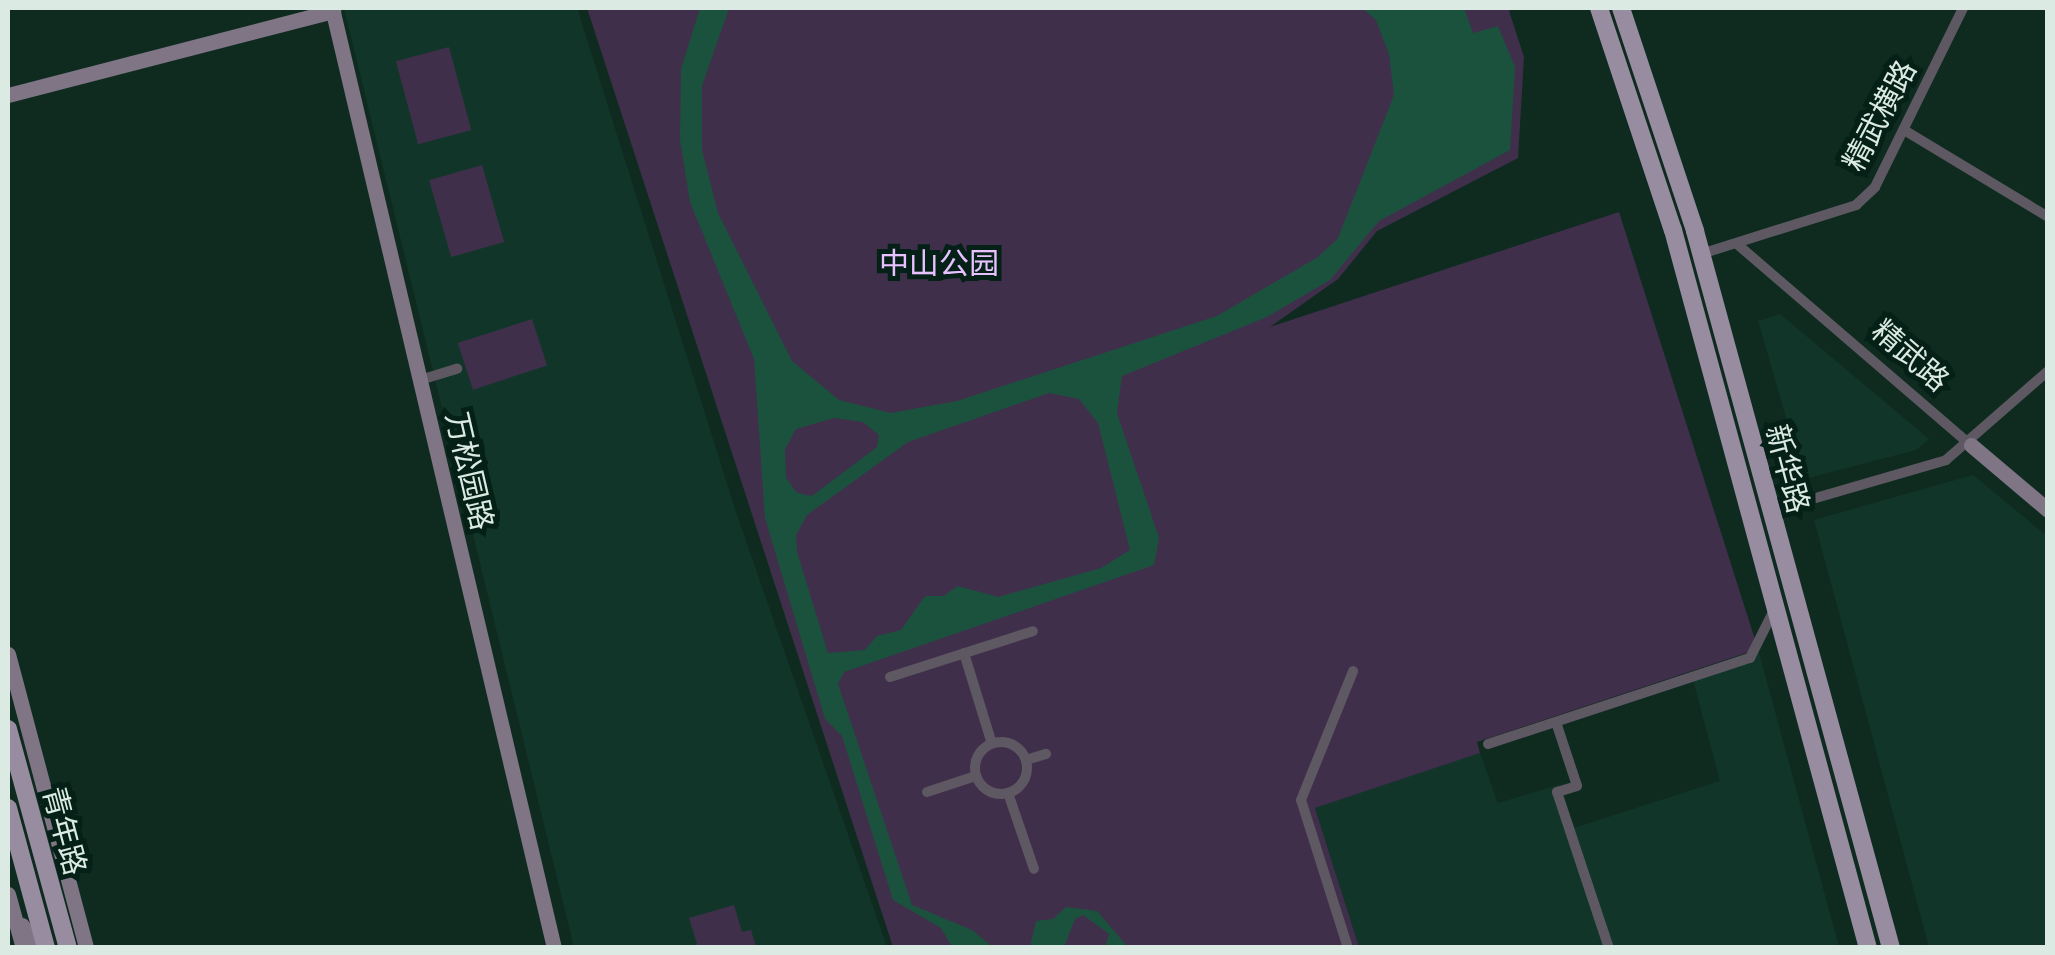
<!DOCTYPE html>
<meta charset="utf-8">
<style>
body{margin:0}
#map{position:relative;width:2055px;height:955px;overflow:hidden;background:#0f2b20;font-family:"DM Sans","Noto Sans SC",sans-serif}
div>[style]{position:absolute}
.built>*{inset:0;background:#113629}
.green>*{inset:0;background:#402f4b;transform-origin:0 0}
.water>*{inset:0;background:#1b523e}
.street>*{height:10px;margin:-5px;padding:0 5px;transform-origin:5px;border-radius:5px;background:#5e5862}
.street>.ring{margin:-5px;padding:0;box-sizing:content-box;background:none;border:10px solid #5e5862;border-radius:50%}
.secondary>*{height:15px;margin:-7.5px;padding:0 7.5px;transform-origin:7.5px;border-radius:7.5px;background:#7f7585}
.primary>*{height:18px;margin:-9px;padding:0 9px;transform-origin:9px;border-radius:9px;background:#988ca0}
span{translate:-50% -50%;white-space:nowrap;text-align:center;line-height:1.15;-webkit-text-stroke:10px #052117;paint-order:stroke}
.street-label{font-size:30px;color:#dbebe3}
.park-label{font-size:30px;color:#e7c2ff}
.frame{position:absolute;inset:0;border:10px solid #dbebe3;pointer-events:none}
</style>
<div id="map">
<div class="built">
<i style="clip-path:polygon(344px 8px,577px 8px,736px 512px,887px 947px,574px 947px)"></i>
<i style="clip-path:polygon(1780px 314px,1929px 439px,1916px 450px,1804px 479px,1758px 321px)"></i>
<i style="clip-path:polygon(1973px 475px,2047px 536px,2047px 947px,1929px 947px,1814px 520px)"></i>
<i style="clip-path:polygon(1758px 649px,1839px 947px,1359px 947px,1315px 808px,1479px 753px,1476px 742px,1498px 803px,1559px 785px,1574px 828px,1720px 781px,1691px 672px)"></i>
</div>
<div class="green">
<i style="clip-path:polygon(587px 8px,1516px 8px,1509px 11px,1524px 57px,1518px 158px,1377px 231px,1338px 279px,1270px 327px,1619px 212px,1758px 649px,1477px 742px,1480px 753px,1315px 808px,1359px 947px,893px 947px)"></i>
<i style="left:449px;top:47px;width:86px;height:55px;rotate:75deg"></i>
<i style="left:482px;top:165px;width:80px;height:55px;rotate:74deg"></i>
<i style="left:532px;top:319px;width:49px;height:78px;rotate:72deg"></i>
<i style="clip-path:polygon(734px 905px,742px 932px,751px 930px,756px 947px,688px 947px,697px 944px,689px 918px)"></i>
</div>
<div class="water">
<i style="clip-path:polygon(evenodd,700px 8px,729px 8px,702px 86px,702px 150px,718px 213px,792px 361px,839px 400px,891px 413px,957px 401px,1217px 316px,1318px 257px,1338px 238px,1394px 95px,1389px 54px,1376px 20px,1362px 8px,1464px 8px,1473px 33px,1498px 26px,1515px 67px,1510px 150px,1379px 221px,1330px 280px,1267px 317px,1122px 376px,1117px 413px,1159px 538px,1154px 565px,844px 672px,838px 684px,912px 905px,972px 930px,993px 947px,952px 947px,941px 928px,893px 900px,842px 736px,825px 719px,765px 518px,754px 359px,690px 202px,680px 140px,681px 69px,700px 8px,1049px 393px,1079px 399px,1098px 423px,1130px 550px,1101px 568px,998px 597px,958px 586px,943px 596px,925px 596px,901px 630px,877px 636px,865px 650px,828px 653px,797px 552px,796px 535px,807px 515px,908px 442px,1049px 393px,700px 8px,834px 418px,863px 422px,879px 435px,877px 447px,812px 496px,797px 493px,786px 478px,785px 449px,796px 429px,834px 418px)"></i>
<i style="clip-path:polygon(1066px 907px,1097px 911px,1128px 947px,1105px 947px,1109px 934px,1083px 915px,1075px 919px,1064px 947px,1030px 947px,1036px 921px,1053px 919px)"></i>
</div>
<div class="street">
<i style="left:1904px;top:130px;width:168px;rotate:31.1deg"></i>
<i style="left:1737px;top:244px;width:308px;rotate:40.7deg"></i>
<i style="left:1701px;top:254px;width:163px;rotate:-17.5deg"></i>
<i style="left:1856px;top:205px;width:26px;rotate:-43deg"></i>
<i style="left:1875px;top:187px;width:199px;rotate:-63.8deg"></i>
<i style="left:420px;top:380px;width:39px;rotate:-17deg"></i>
<i style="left:1771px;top:511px;width:182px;rotate:-16.2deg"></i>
<i style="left:1946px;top:460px;width:135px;rotate:-41.1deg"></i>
<i style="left:964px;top:653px;width:95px;rotate:72.9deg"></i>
<i style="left:890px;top:677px;width:150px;rotate:-17.8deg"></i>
<i style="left:1556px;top:722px;width:67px;rotate:71.8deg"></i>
<i style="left:1577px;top:786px;width:21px;rotate:163deg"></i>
<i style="left:1557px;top:792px;width:164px;rotate:71.6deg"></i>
<i class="ring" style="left:975px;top:742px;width:42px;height:42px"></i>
<i style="left:1488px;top:744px;width:276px;rotate:-18.2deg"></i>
<i style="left:1750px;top:658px;width:54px;rotate:-63.4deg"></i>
<i style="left:1026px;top:760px;width:21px;rotate:-17deg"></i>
<i style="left:927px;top:792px;width:52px;rotate:-18.1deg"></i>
<i style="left:1008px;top:793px;width:80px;rotate:71.1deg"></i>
<i style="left:1348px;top:948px;width:155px;rotate:-107.6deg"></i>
<i style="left:1301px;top:800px;width:139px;rotate:-68deg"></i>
</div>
<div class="secondary">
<i style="left:332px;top:8px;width:966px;rotate:76.71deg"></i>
<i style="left:8px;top:95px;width:336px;rotate:-14.5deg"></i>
<i style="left:1971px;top:445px;width:101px;rotate:40.2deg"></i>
<i style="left:8px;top:654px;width:304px;rotate:75.1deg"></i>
<i style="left:8px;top:894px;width:56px;rotate:74.5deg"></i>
<i style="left:22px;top:925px;width:27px;rotate:59deg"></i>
</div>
<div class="primary">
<i style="left:1599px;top:8px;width:234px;rotate:71.6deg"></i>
<i style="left:1673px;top:230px;width:744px;rotate:74.81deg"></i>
<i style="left:1621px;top:8px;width:235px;rotate:71.6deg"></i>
<i style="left:1695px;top:231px;width:743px;rotate:74.71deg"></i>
<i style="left:8px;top:729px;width:227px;rotate:74.7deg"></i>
<i style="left:8px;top:808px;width:145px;rotate:74.8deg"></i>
</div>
<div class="street-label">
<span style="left:1880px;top:116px;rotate:-62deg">精武横路</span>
<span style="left:1910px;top:356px;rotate:41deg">精武路</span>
<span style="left:1787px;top:469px;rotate:75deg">新华路</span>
<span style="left:469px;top:471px;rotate:77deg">万松园路</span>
<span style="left:64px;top:831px;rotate:75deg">青年路</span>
</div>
<div class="park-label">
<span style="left:939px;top:264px">中山公园</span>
</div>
<div class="frame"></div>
</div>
